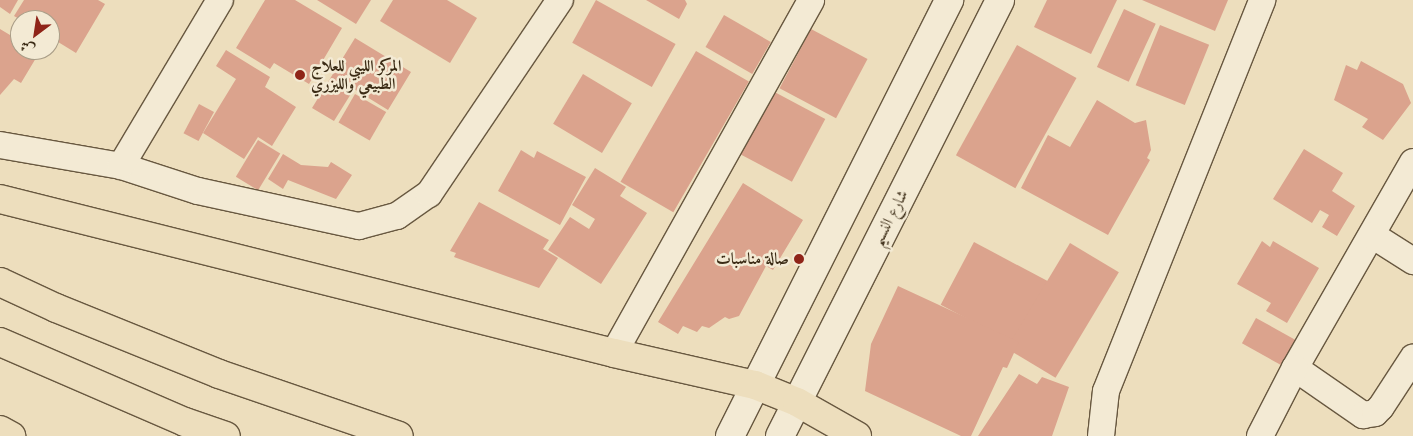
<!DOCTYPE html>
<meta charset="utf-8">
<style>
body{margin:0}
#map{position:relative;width:1413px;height:436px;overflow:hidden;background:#eddebd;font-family:Cardo,Amiri,serif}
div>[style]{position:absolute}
.building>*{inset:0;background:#dba38d;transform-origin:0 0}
.roads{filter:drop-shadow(1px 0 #685840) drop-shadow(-1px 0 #685840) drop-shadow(0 1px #685840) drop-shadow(0 -1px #685840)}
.minor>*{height:26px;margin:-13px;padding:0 13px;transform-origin:13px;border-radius:13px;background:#f3ead4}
.tertiary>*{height:28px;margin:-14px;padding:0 14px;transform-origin:14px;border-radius:14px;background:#f3ead4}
.trunk>*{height:28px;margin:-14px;padding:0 14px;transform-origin:14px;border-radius:14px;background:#eddebd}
.dots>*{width:14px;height:14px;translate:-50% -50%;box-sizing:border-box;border:2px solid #f3ead4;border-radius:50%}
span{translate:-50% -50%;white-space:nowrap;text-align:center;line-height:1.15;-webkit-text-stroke:5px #f3ead4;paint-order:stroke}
.poi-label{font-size:16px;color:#3c2c16;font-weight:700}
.left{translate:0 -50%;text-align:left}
.right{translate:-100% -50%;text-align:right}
.street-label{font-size:16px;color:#3c2c16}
.north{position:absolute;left:10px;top:10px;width:50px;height:50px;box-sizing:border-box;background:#f3ead4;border:1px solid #aa9e88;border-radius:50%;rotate:211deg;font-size:14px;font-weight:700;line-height:20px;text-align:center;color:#3c2c16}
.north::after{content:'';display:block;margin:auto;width:18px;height:22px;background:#8f2418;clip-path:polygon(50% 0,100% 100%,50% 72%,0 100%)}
</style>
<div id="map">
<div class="building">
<i style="clip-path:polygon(0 0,18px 0,10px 14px,0 7px)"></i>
<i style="clip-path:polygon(24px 0,98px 0,105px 4px,76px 53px,50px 37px,50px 20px,21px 20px,14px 16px)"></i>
<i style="clip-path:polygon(265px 0,295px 0,342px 28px,309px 84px,274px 63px,270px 69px,236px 48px)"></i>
<i style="clip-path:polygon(317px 0,371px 0,356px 24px)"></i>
<i style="clip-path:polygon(393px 0,447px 0,477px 18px,450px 63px,380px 21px)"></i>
<i style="left:596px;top:0;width:91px;height:49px;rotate:29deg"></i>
<i style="clip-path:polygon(646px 0,685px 0,687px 4px,679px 19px)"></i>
<i style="clip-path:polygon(1047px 0,1117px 0,1091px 54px,1034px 27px)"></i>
<i style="clip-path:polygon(1142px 0,1228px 0,1215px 31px)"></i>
<i style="left:1124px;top:9px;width:35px;height:64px;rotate:25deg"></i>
<i style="left:724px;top:15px;width:54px;height:37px;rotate:30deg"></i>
<i style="left:1160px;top:25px;width:53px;height:65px;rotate:22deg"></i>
<i style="clip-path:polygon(0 29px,20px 41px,20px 50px,39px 53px,21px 83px,14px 79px,0 95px)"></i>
<i style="left:811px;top:29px;width:64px;height:67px;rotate:28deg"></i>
<i style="clip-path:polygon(355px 38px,411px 72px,388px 110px,354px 89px,334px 121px,312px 108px)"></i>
<i style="left:1017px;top:45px;width:68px;height:126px;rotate:29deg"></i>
<i style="clip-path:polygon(226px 50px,270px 77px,265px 87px,296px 107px,272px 146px,258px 137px,244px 159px,203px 133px,236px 79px,216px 66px)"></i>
<i style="left:696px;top:51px;width:61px;height:151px;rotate:30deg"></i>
<i style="clip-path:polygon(1361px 61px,1403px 84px,1411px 103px,1383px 140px,1362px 127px,1368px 119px,1334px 100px,1346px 65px,1357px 70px)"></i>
<i style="left:583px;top:74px;width:57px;height:58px;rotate:31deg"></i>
<i style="left:767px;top:88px;width:66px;height:71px;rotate:28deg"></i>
<i style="left:355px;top:94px;width:36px;height:33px;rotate:30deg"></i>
<i style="clip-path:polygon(1097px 100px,1135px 123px,1146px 120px,1151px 150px,1147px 158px,1150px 160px,1108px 235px,1021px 188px,1048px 135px,1070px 147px)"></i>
<i style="left:199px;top:104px;width:17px;height:33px;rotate:28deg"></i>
<i style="left:258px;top:140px;width:26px;height:43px;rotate:31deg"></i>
<i style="clip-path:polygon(1304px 149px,1343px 173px,1332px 191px,1355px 206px,1337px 236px,1322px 227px,1329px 215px,1320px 210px,1312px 223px,1273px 199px)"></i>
<i style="clip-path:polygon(521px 150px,534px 158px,537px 151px,586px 177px,560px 225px,498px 191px)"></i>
<i style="clip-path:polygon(283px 154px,301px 165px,328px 167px,331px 162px,352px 175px,336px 199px,288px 180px,283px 189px,268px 179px)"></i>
<i style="clip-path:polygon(595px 168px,626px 187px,620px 196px,647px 213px,601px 284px,548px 250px,570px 217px,589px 229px,595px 219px,572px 205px)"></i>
<i style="clip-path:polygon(743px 183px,803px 220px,773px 270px,766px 266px,739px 316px,729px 319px,725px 317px,709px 328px,702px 326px,697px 332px,683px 326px,678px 334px,658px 322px)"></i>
<i style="clip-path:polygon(479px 202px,549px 240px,543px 249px,558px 258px,539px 288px,454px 257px,456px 253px,450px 251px)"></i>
<i style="clip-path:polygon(1262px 241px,1270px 247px,1273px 241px,1319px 268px,1287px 323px,1266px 311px,1271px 303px,1237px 284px)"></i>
<i style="left:974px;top:242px;width:86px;height:71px;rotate:28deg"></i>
<i style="left:1070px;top:243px;width:57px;height:123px;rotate:31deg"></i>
<i style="clip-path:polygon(898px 286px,1019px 342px,1007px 368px,1003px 367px,971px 436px,961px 436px,865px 391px,871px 344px)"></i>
<i style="left:1256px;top:318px;width:55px;height:29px;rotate:29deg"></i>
<i style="clip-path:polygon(1019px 374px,1037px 384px,1042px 377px,1069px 387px,1052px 436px,978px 436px)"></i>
</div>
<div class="roads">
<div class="minor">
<i style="left:0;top:145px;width:123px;rotate:9.8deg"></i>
<i style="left:121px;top:166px;width:81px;rotate:18deg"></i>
<i style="left:198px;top:191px;width:165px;rotate:12.3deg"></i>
<i style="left:359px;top:226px;width:39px;rotate:-15deg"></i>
<i style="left:397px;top:216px;width:39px;rotate:-35deg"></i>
<i style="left:429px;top:194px;width:234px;rotate:-56deg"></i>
<i style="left:1413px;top:162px;width:237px;rotate:119.8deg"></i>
<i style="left:1295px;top:368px;width:83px;rotate:34.7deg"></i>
<i style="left:1363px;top:415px;width:12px;rotate:-9deg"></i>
<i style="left:1375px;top:413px;width:8px;rotate:-45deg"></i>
<i style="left:1381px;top:407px;width:59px;rotate:-56.9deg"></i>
<i style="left:121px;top:166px;width:193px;rotate:-59.2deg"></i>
<i style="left:1372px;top:235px;width:49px;rotate:32.4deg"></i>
<i style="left:614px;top:353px;width:404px;rotate:-60.8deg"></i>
<i style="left:1101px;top:436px;width:45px;rotate:-83.7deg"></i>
<i style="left:1106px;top:391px;width:421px;rotate:-68.2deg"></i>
<i style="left:1260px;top:436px;width:76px;rotate:-62.8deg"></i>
</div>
<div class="tertiary">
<i style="left:730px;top:436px;width:488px;rotate:-63.3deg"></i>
<i style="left:780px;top:436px;width:488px;rotate:-63.2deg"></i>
</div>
<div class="trunk">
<i style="left:0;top:199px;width:633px;rotate:14.08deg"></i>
<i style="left:614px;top:353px;width:145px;rotate:12.8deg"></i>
<i style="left:755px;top:385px;width:45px;rotate:22deg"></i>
<i style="left:797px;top:402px;width:69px;rotate:29.5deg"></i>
<i style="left:0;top:282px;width:62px;rotate:24.9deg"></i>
<i style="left:56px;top:308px;width:176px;rotate:22deg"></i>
<i style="left:219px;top:374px;width:190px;rotate:19deg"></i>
<i style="left:0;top:342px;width:202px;rotate:23.4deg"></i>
<i style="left:185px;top:422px;width:43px;rotate:18.9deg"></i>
<i style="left:0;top:430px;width:13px;rotate:29deg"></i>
</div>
</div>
<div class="dots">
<i style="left:300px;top:75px;background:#8f2418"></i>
<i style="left:799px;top:259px;background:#8f2418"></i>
</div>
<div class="poi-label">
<span class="left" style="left:311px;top:75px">المركز الليبي للعلاج<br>الطبيعي والليزري</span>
<span class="right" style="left:789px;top:259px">صالة مناسبات</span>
</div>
<div class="street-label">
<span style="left:890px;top:218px;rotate:-63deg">شارع النسيم</span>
</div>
<div class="north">ش</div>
</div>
